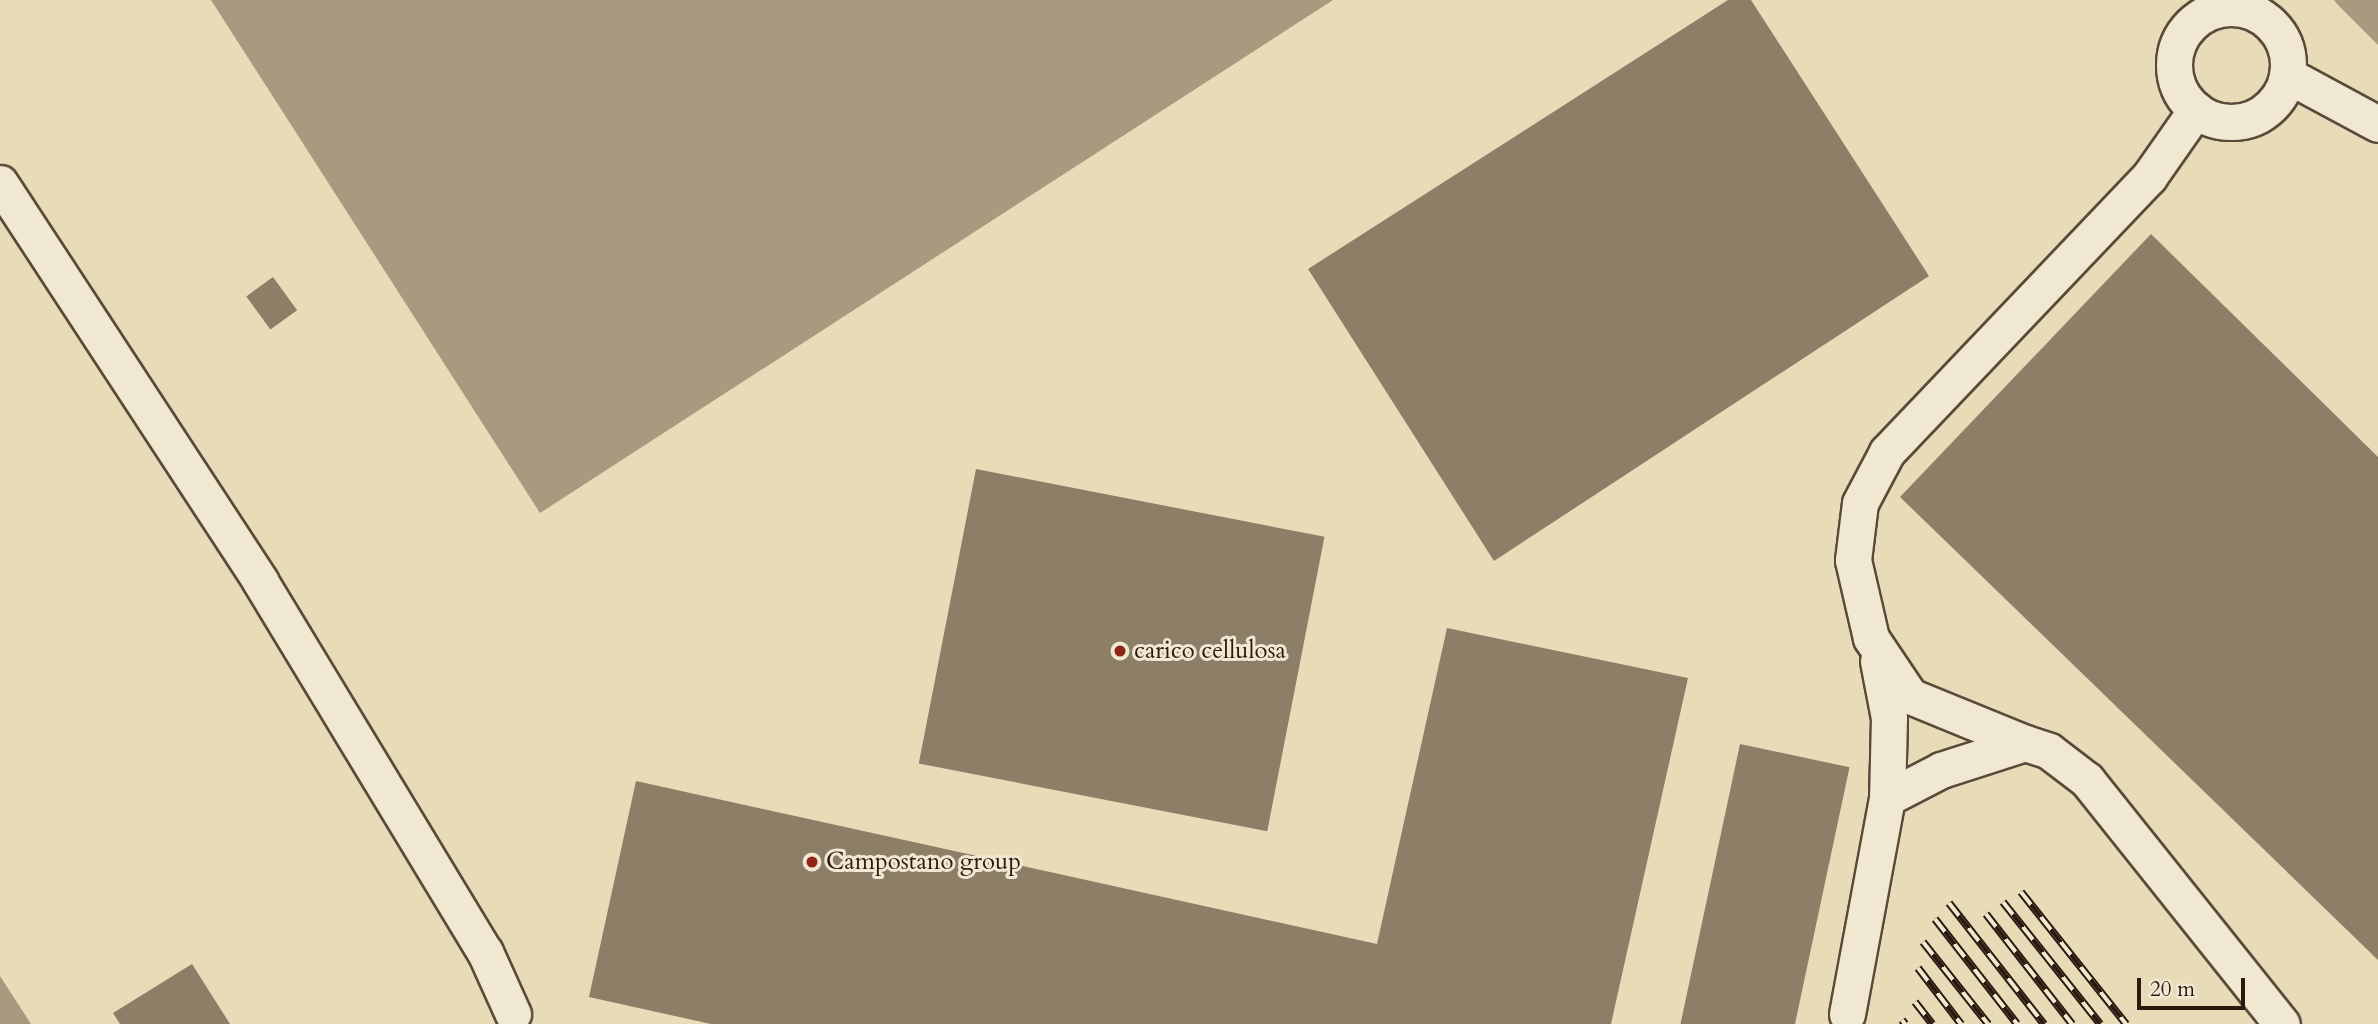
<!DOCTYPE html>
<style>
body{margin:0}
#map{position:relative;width:2378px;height:1024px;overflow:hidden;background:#e8dbb8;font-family:Cardo,serif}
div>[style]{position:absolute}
.water>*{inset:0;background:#a8997f}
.building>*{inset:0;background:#8d7e67;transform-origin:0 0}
.roads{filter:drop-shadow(2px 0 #5a4a39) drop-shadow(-2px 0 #5a4a39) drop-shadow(0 2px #5a4a39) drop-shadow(0 -2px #5a4a39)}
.minor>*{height:35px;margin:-17.5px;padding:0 17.5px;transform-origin:17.5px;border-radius:17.5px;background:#f0e8d1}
.minor>.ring{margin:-17.5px;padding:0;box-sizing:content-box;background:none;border:35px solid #f0e8d1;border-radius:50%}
.rail>*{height:8px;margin-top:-4px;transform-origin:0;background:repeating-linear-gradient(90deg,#f0e8d1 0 16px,#2b1a0f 0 32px);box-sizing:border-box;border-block:2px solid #2b1a0f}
.dots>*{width:19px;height:19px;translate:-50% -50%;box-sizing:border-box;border:4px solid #f0e8d1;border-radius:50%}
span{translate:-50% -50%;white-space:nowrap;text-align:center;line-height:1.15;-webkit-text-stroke:6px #f0e8d1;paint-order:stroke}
.poi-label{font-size:24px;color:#2b1a0f}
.left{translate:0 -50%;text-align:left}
.scale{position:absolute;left:2137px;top:978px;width:108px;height:32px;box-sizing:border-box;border:4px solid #2b1a0f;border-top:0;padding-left:9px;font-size:21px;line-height:24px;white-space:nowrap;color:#2b1a0f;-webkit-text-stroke:5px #f0e8d1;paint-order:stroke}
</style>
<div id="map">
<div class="water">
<i style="clip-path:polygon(211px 0,1333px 0,540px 513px)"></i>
<i style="clip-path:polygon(2334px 0,2378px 0,2378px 45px,2338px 5px)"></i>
<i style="clip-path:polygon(0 976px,31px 1024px,0 1024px)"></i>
</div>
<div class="building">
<i style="clip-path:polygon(1728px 0,1751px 0,1929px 276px,1494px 561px,1308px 269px)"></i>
<i style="clip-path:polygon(2151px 234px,2378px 457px,2378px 960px,1900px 497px)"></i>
<i style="left:273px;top:277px;width:41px;height:33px;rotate:54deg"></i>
<i style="left:976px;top:469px;width:355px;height:300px;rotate:11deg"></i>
<i style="clip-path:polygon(1447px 628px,1688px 678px,1611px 1024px,711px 1024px,589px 997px,636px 781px,1377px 944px)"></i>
<i style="left:1740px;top:744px;width:112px;height:287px;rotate:12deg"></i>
<i style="clip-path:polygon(192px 964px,230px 1024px,120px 1024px,113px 1013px)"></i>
</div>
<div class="roads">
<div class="minor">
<i class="ring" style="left:2174px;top:8px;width:79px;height:79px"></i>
<i style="left:2287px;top:75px;width:103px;rotate:28.3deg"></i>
<i style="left:0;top:183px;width:475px;rotate:56.8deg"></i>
<i style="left:260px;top:581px;width:434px;rotate:58.8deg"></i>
<i style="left:485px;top:952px;width:68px;rotate:65.7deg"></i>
<i style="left:1878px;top:661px;width:58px;rotate:79.1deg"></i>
<i style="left:1889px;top:718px;width:80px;rotate:91.4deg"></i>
<i style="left:2025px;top:743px;width:25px;rotate:18deg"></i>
<i style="left:2049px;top:751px;width:48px;rotate:37.3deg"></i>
<i style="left:2087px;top:780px;width:312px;rotate:51.4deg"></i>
<i style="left:1847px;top:1014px;width:220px;rotate:-79.5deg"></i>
<i style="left:1887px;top:798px;width:61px;rotate:-27.4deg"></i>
<i style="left:1941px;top:770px;width:88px;rotate:-17.8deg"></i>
<i style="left:2025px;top:743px;width:124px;rotate:-157.8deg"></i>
<i style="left:1910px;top:696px;width:70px;rotate:-123.9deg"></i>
<i style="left:1871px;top:638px;width:80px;rotate:-103deg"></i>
<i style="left:1853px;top:560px;width:57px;rotate:-83deg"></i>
<i style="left:1860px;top:503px;width:58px;rotate:-62.1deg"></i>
<i style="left:1887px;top:452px;width:380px;rotate:-46.4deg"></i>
<i style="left:2149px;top:177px;width:82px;rotate:-55deg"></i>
</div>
</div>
<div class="rail">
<i style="left:2021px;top:892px;width:169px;rotate:51.5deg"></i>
<i style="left:2003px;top:902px;width:156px;rotate:51.5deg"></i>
<i style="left:1949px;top:903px;width:154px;rotate:51.9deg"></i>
<i style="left:1986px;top:914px;width:140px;rotate:52deg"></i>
<i style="left:1935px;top:919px;width:133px;rotate:52deg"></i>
<i style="left:1923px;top:942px;width:105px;rotate:51.6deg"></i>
<i style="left:1918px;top:968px;width:71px;rotate:52.5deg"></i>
<i style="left:1915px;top:1002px;width:28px;rotate:52deg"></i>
<i style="left:1902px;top:1020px;width:5px;rotate:53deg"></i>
</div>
<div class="dots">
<i style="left:1120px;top:651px;background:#8f2418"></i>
<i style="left:812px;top:862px;background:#8f2418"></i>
</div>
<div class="poi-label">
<span class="left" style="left:1134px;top:651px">carico cellulosa</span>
<span class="left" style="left:826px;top:862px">Campostano group</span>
</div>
<div class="scale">20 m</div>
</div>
